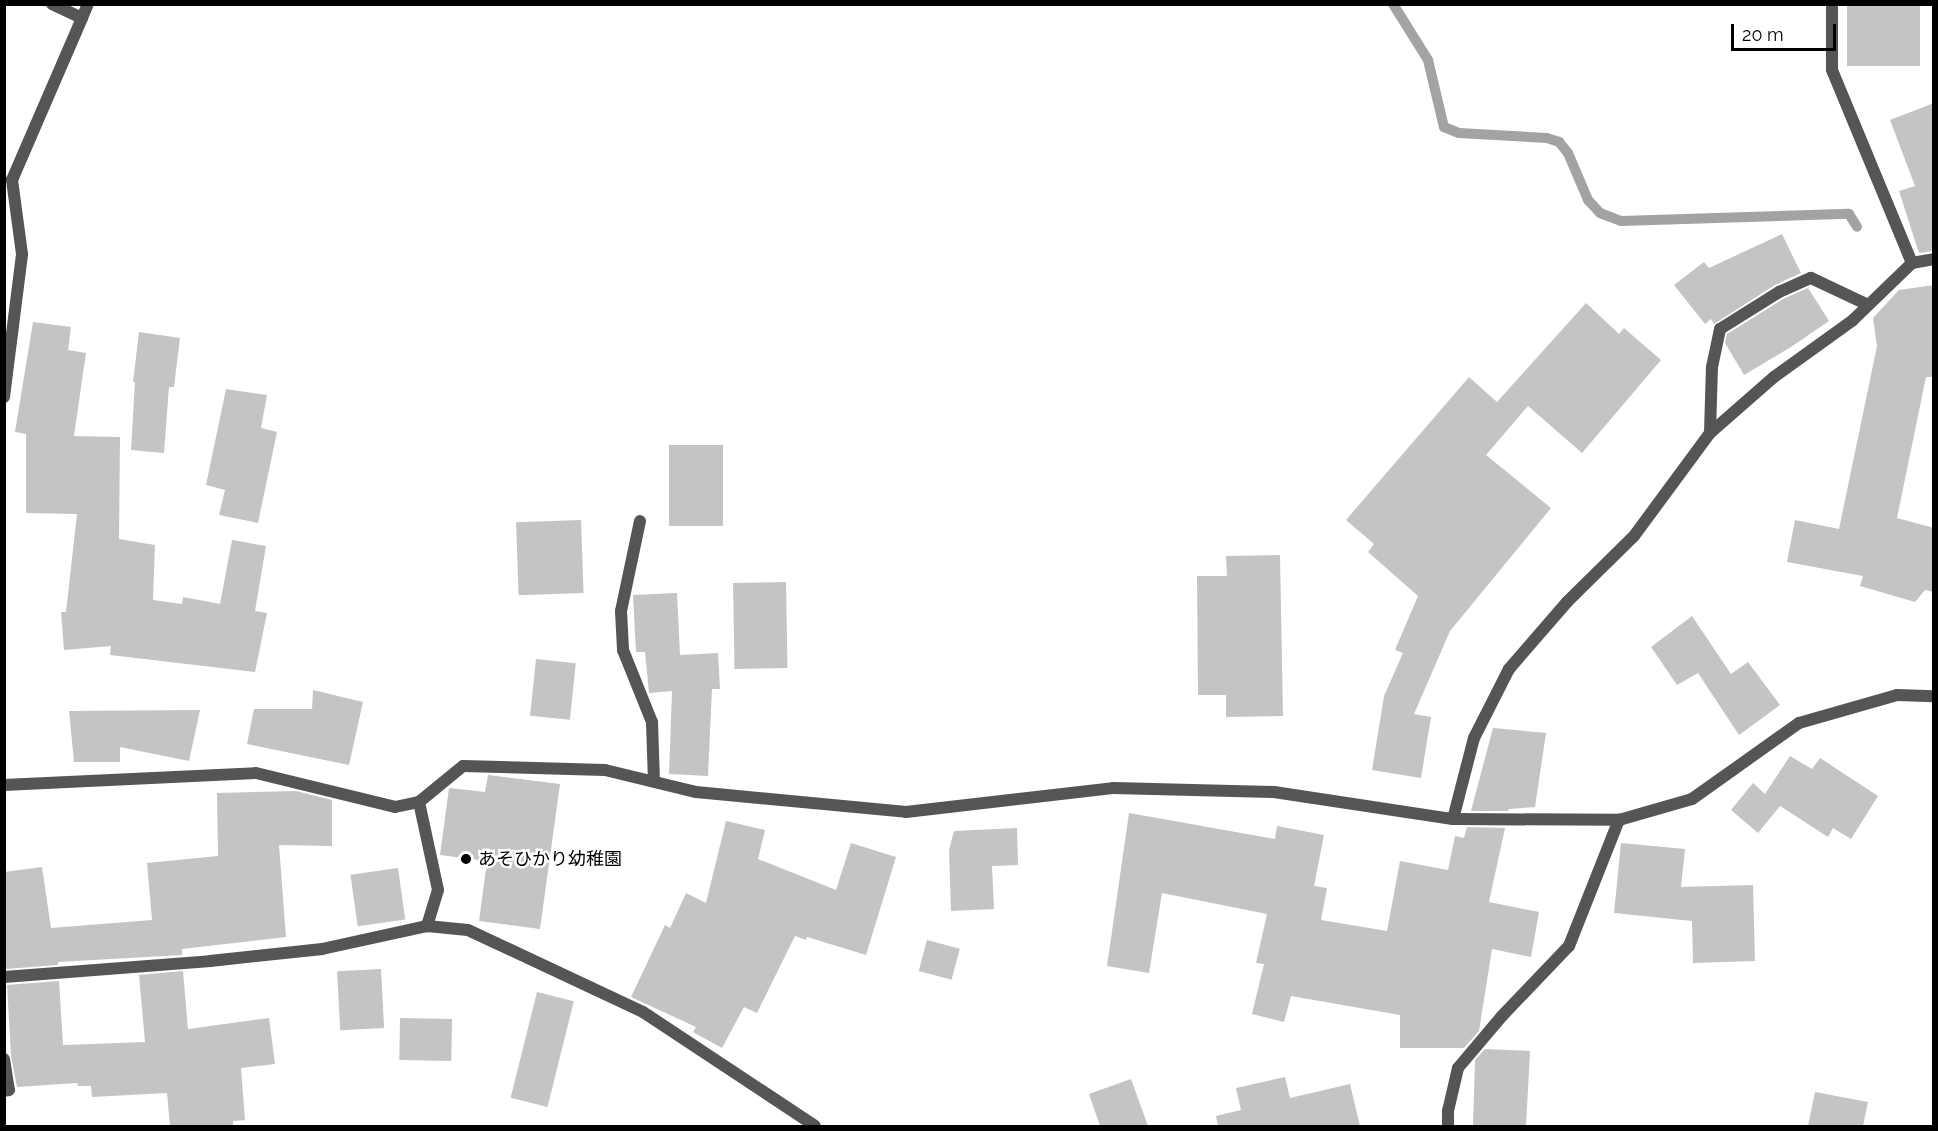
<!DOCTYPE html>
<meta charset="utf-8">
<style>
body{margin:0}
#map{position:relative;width:1938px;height:1131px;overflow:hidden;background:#fff;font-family:Raleway,"Noto Sans JP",sans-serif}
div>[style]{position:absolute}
.stream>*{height:10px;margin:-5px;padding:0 5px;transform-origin:5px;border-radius:5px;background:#a3a3a3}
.building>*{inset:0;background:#c4c4c4;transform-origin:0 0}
.street>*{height:12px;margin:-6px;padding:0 6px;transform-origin:6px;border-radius:6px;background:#555}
.dots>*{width:16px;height:16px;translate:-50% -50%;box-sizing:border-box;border:3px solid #fff;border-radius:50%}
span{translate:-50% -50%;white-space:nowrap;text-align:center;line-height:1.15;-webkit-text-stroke:5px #fff;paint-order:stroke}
.poi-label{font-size:18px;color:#000}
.left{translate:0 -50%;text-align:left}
.frame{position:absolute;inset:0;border:6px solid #000;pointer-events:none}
.scale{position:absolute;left:1731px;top:24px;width:105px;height:27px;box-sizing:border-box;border:3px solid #000;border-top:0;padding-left:8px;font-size:18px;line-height:21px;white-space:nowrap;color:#000;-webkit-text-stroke:4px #fff;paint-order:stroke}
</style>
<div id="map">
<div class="stream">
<i style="left:1393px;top:4px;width:66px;rotate:58deg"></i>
<i style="left:1428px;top:60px;width:69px;rotate:76.6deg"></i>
<i style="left:1444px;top:127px;width:16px;rotate:22deg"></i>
<i style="left:1459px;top:133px;width:88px;rotate:3.3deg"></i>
<i style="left:1547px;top:138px;width:13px;rotate:18deg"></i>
<i style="left:1559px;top:142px;width:14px;rotate:51deg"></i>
<i style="left:1568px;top:153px;width:51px;rotate:66.9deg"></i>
<i style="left:1588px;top:200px;width:18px;rotate:47deg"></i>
<i style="left:1600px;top:213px;width:22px;rotate:21deg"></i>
<i style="left:1621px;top:221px;width:228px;rotate:-1.8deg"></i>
<i style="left:1849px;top:214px;width:15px;rotate:58deg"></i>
</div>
<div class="building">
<i style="left:1847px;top:4px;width:73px;height:62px"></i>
<i style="clip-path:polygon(1934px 103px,1934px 251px,1919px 253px,1899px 191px,1915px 186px,1890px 120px)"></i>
<i style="clip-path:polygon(1782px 234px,1801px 273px,1775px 285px,1714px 324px,1711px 319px,1705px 324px,1674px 285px,1704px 262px,1709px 268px)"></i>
<i style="clip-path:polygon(1934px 285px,1934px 377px,1926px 377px,1897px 518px,1934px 528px,1934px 592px,1925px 590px,1915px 602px,1860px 586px,1863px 576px,1787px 562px,1795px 520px,1839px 529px,1877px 346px,1873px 318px,1899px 290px)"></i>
<i style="clip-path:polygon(1808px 288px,1829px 321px,1791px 347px,1744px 375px,1725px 343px,1727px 334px,1783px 299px)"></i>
<i style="clip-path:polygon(1586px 303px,1619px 334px,1624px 328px,1661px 360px,1582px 453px,1528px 406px,1486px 455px,1551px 508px,1450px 631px,1414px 714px,1431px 717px,1421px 778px,1372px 770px,1384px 696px,1403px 653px,1395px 650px,1418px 596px,1368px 552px,1374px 544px,1346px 520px,1469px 377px,1497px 402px)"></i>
<i style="clip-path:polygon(33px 322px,71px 327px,68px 350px,86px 353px,74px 436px,120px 437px,119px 539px,155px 545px,153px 600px,182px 604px,183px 597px,220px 604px,232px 540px,266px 546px,255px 611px,267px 613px,255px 672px,110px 655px,111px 646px,64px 650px,61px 612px,66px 612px,77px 514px,26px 513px,26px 434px,15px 432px)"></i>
<i style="clip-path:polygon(139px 332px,180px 338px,174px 387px,169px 387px,164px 453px,131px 450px,135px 382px,133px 382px)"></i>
<i style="clip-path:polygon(226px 389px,267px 395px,261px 428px,277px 432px,258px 523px,219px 515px,225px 490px,206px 485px)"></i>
<i style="left:669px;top:445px;width:54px;height:81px"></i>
<i style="left:581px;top:520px;width:73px;height:65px;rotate:88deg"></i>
<i style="clip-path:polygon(1280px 555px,1283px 716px,1226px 717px,1226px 695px,1198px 695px,1197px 576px,1227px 576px,1226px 556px)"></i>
<i style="left:786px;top:582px;width:86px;height:53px;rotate:89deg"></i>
<i style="clip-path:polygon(677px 593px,680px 655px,718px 653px,720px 689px,712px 689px,708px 776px,669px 774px,672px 691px,649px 693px,645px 652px,636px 652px,633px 595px)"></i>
<i style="clip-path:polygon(1692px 616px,1731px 674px,1748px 662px,1780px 705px,1739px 735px,1698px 673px,1677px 685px,1651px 647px)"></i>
<i style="left:536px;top:659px;width:40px;height:57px;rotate:6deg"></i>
<i style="clip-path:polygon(313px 690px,363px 702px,349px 765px,247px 744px,254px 709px,312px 709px)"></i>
<i style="clip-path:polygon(200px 710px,189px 761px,120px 747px,120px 762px,74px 762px,69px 711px)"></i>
<i style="clip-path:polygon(1493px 728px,1546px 733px,1535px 807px,1509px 809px,1508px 811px,1471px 811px)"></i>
<i style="clip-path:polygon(1790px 756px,1812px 769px,1820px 758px,1878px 796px,1851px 839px,1833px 828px,1828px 837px,1780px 806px,1758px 833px,1731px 810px,1753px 783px,1765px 794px)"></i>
<i style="clip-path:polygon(488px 775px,560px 784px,540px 929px,479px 921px,487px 861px,440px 855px,449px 788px,485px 792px)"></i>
<i style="clip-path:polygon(296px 791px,332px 800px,332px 846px,279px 845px,286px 937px,182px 949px,182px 955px,58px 962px,58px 965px,6px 969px,4px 872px,42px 867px,51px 928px,152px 920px,147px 863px,218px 856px,217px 793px)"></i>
<i style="clip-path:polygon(1129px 813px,1275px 839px,1277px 826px,1324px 835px,1314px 886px,1327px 888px,1321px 920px,1387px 931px,1400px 861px,1448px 870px,1455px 836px,1464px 838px,1467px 827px,1505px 828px,1489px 902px,1539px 912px,1531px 957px,1492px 949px,1479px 1031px,1464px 1048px,1400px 1048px,1400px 1015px,1291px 996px,1284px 1022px,1252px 1014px,1264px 964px,1256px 963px,1267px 914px,1162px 893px,1149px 973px,1107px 966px)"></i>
<i style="clip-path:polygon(726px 821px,765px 830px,758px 859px,836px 890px,851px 843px,896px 857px,866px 955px,807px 937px,806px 940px,795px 936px,757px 1013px,744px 1007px,722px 1048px,693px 1032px,696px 1027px,631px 997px,665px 925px,670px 928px,686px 893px,706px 903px)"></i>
<i style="clip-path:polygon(1017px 828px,1018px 865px,992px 866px,994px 909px,951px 911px,949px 850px,954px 831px)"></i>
<i style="clip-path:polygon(1621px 843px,1685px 849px,1681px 887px,1753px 885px,1755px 961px,1693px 963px,1692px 921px,1614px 913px)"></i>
<i style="left:398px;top:868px;width:52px;height:48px;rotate:82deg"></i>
<i style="left:927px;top:940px;width:34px;height:32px;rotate:15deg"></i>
<i style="left:381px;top:969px;width:59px;height:44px;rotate:87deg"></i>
<i style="clip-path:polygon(183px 971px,188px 1029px,269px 1018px,275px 1064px,241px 1068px,245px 1120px,233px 1121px,233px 1126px,170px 1126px,167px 1093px,92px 1097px,91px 1086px,78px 1086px,77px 1083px,17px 1087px,11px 1056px,7px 985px,59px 981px,63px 1045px,145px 1042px,139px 975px)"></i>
<i style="left:537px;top:992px;width:38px;height:109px;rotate:14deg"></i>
<i style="left:400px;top:1018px;width:52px;height:42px;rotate:1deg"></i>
<i style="clip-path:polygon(1485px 1049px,1530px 1051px,1526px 1126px,1473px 1126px,1475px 1060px)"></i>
<i style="clip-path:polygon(1285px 1077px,1290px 1098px,1350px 1084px,1360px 1126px,1218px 1126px,1216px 1116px,1241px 1110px,1236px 1088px)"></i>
<i style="clip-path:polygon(1131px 1079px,1148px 1126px,1100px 1126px,1089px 1094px)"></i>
<i style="clip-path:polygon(1815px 1092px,1868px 1102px,1863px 1126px,1808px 1126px)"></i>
</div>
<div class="street">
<i style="left:52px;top:4px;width:33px;rotate:25deg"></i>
<i style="left:82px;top:18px;width:15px;rotate:-67deg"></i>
<i style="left:1832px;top:4px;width:66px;rotate:90deg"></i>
<i style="left:1832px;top:70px;width:209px;rotate:67.5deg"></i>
<i style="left:4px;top:397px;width:144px;rotate:-82.8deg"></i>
<i style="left:22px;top:254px;width:75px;rotate:-97.7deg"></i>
<i style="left:12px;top:180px;width:176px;rotate:-66.6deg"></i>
<i style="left:1710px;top:433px;width:66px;rotate:-88.3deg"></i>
<i style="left:1712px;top:367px;width:39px;rotate:-78deg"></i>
<i style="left:1720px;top:329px;width:70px;rotate:-32.1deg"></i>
<i style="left:1779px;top:292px;width:35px;rotate:-24deg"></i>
<i style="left:1811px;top:278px;width:63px;rotate:25.3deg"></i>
<i style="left:640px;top:521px;width:92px;rotate:101.9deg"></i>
<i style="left:621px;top:611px;width:39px;rotate:87deg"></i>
<i style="left:623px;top:650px;width:78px;rotate:68.1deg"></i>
<i style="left:652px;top:722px;width:59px;rotate:88.1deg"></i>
<i style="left:4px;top:785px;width:252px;rotate:-2.7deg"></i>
<i style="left:256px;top:773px;width:143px;rotate:13.7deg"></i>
<i style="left:395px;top:807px;width:25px;rotate:-12deg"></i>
<i style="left:419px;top:802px;width:57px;rotate:-39.3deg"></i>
<i style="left:463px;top:766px;width:142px;rotate:1.6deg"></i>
<i style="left:605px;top:770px;width:94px;rotate:13.6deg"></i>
<i style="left:696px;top:792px;width:211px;rotate:5.4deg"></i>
<i style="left:906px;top:812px;width:208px;rotate:-6.6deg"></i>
<i style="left:1113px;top:788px;width:161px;rotate:1.4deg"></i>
<i style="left:1274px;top:792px;width:181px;rotate:8.6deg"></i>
<i style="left:1453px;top:819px;width:166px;rotate:0.3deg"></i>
<i style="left:1619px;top:820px;width:76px;rotate:-16deg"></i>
<i style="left:1692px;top:799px;width:131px;rotate:-35.4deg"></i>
<i style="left:1799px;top:723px;width:102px;rotate:-15.9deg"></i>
<i style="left:1897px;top:695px;width:37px;rotate:2deg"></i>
<i style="left:419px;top:802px;width:90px;rotate:77.8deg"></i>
<i style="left:438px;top:890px;width:38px;rotate:107deg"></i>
<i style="left:1453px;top:819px;width:84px;rotate:-75.5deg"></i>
<i style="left:1474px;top:738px;width:77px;rotate:-63.1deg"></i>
<i style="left:1509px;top:669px;width:89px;rotate:-49.1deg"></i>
<i style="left:1567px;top:602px;width:94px;rotate:-44.6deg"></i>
<i style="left:1634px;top:536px;width:128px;rotate:-53.6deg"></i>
<i style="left:1710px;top:433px;width:85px;rotate:-41.2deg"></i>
<i style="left:1774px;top:377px;width:97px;rotate:-35.8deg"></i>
<i style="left:1853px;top:320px;width:82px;rotate:-44deg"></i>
<i style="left:1912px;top:263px;width:22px;rotate:-10deg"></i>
<i style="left:4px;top:977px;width:207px;rotate:-4.4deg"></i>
<i style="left:210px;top:961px;width:113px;rotate:-6.1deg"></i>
<i style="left:322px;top:949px;width:107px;rotate:-12.4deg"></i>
<i style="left:427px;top:926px;width:41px;rotate:5.6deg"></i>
<i style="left:468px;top:930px;width:193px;rotate:25.1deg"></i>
<i style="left:643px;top:1012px;width:206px;rotate:33.5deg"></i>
<i style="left:4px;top:1059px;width:31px;rotate:81deg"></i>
<i style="left:9px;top:1090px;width:5px;rotate:169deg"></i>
<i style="left:1448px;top:1126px;width:15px;rotate:-90deg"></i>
<i style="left:1448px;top:1111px;width:44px;rotate:-76.9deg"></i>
<i style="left:1458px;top:1068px;width:68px;rotate:-49.8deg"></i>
<i style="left:1502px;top:1016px;width:97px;rotate:-46.3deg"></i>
<i style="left:1569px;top:946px;width:136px;rotate:-68.4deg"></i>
</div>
<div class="dots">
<i style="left:466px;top:859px;background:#000"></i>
</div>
<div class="poi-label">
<span class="left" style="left:478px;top:859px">あそひかり幼稚園</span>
</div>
<div class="frame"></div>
<div class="scale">20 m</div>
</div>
